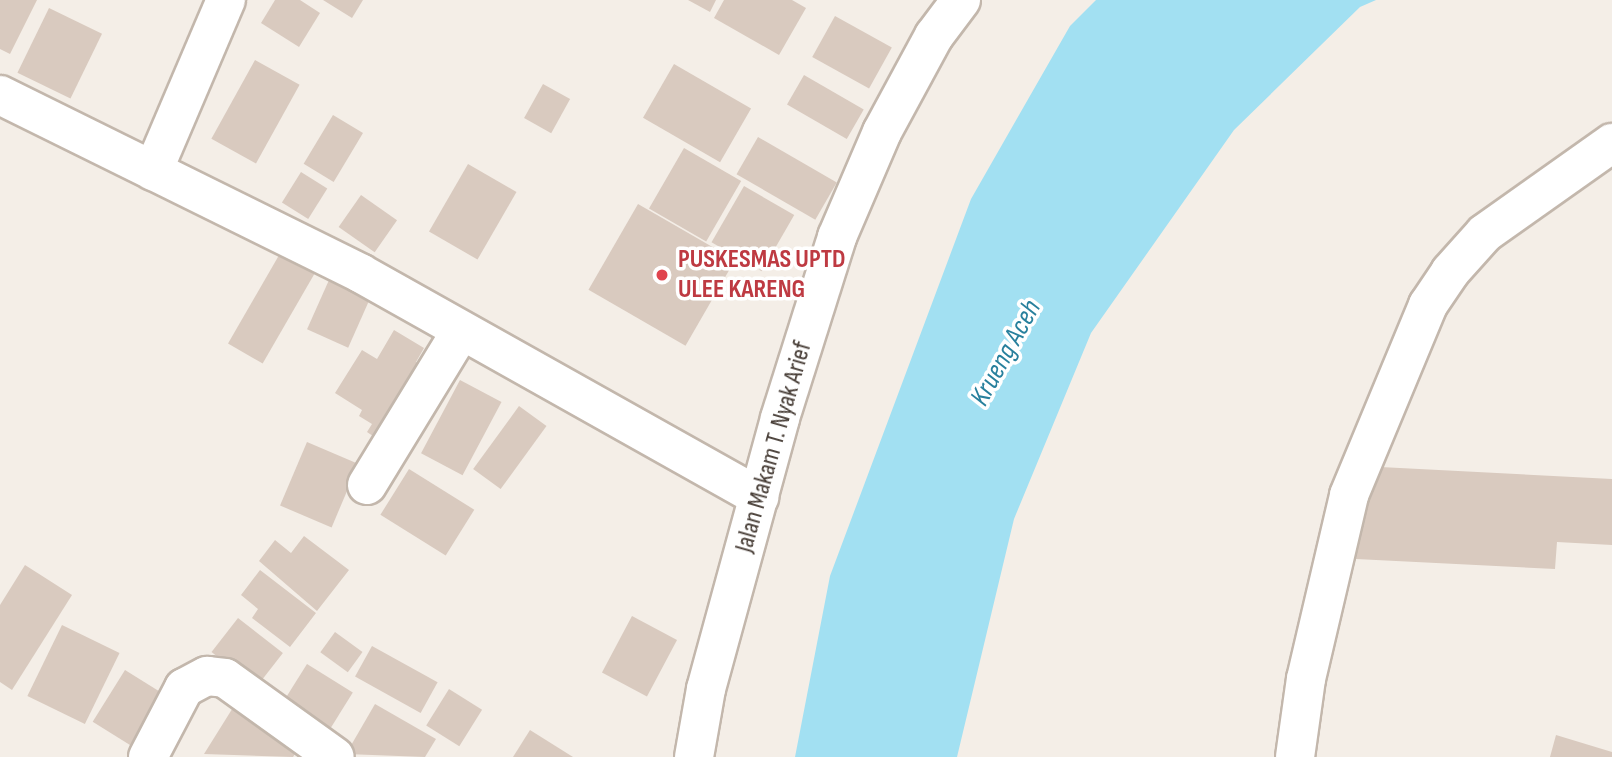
<!DOCTYPE html>
<style>
body{margin:0}
#map{position:relative;width:1612px;height:757px;overflow:hidden;background:#f4eee7;font-family:"Sofia Sans Condensed",sans-serif}
div>[style]{position:absolute}
.water>*{inset:0;background:#a2e0f2}
.building>*{inset:0;background:#d9cabf;transform-origin:0 0}
.roads{filter:drop-shadow(2px 0 #c3b7ac) drop-shadow(-2px 0 #c3b7ac) drop-shadow(0 2px #c3b7ac) drop-shadow(0 -2px #c3b7ac)}
.minor>*{height:38px;margin:-19px;padding:0 19px;transform-origin:19px;border-radius:19px;background:#fff}
.dots>*{width:19px;height:19px;translate:-50% -50%;box-sizing:border-box;border:4px solid #fff;border-radius:50%}
span{translate:-50% -50%;white-space:nowrap;text-align:center;line-height:1.15;-webkit-text-stroke:7px #fff;paint-order:stroke}
.health-label{font-size:26px;color:#be3a42;font-weight:700}
.left{translate:0 -50%;text-align:left}
.street-label{font-size:26px;color:#473d36}
.water-label{font-size:28px;color:#28809d;font-style:italic}
</style>
<div id="map">
<div class="water">
<i style="clip-path:polygon(1096px 0,1376px 0,1360px 7px,1234px 130px,1091px 333px,1014px 519px,957px 757px,795px 757px,830px 576px,971px 199px,1070px 26px)"></i>
</div>
<div class="building">
<i style="clip-path:polygon(0 0,37px 0,10px 54px,0 49px)"></i>
<i style="clip-path:polygon(275px 0,300px 0,320px 13px,299px 47px,261px 23px)"></i>
<i style="clip-path:polygon(323px 0,363px 0,352px 18px)"></i>
<i style="clip-path:polygon(688px 0,716px 0,710px 12px)"></i>
<i style="clip-path:polygon(724px 0,792px 0,806px 8px,779px 55px,714px 18px)"></i>
<i style="left:49px;top:8px;width:59px;height:72px;rotate:26deg"></i>
<i style="left:835px;top:16px;width:65px;height:47px;rotate:29deg"></i>
<i style="left:255px;top:60px;width:51px;height:90px;rotate:29deg"></i>
<i style="left:674px;top:64px;width:89px;height:62px;rotate:30deg"></i>
<i style="left:804px;top:75px;width:69px;height:34px;rotate:30deg"></i>
<i style="left:543px;top:84px;width:31px;height:39px;rotate:29deg"></i>
<i style="left:333px;top:115px;width:35px;height:57px;rotate:31deg"></i>
<i style="left:758px;top:137px;width:91px;height:43px;rotate:30deg"></i>
<i style="left:684px;top:148px;width:66px;height:70px;rotate:30deg"></i>
<i style="left:468px;top:164px;width:56px;height:78px;rotate:30deg"></i>
<i style="left:301px;top:172px;width:31px;height:36px;rotate:32deg"></i>
<i style="left:744px;top:186px;width:58px;height:65px;rotate:30deg"></i>
<i style="left:361px;top:195px;width:44px;height:39px;rotate:35deg"></i>
<i style="left:638px;top:204px;width:112px;height:99px;rotate:30deg"></i>
<i style="left:282px;top:250px;width:40px;height:108px;rotate:30deg"></i>
<i style="left:329px;top:280px;width:45px;height:54px;rotate:24deg"></i>
<i style="clip-path:polygon(394px 330px,424px 348px,416px 362px,432px 371px,386px 445px,367px 432px,372px 424px,359px 416px,362px 410px,335px 393px,362px 350px,377px 359px)"></i>
<i style="left:460px;top:380px;width:47px;height:83px;rotate:28deg"></i>
<i style="left:519px;top:406px;width:34px;height:78px;rotate:36deg"></i>
<i style="left:307px;top:442px;width:56px;height:69px;rotate:23deg"></i>
<i style="clip-path:polygon(1361px 466px,1612px 479px,1612px 545px,1557px 542px,1555px 569px,1356px 559px)"></i>
<i style="left:409px;top:469px;width:77px;height:54px;rotate:32deg"></i>
<i style="clip-path:polygon(304px 536px,349px 570px,317px 611px,259px 561px,275px 540px,291px 553px)"></i>
<i style="clip-path:polygon(25px 565px,72px 595px,12px 690px,0 682px,0 605px)"></i>
<i style="clip-path:polygon(260px 570px,316px 613px,290px 647px,252px 618px,258px 609px,241px 595px)"></i>
<i style="left:632px;top:616px;width:51px;height:64px;rotate:28deg"></i>
<i style="left:238px;top:618px;width:57px;height:43px;rotate:38deg"></i>
<i style="left:62px;top:625px;width:64px;height:79px;rotate:26deg"></i>
<i style="left:335px;top:632px;width:34px;height:25px;rotate:36deg"></i>
<i style="left:372px;top:646px;width:75px;height:35px;rotate:29deg"></i>
<i style="left:307px;top:664px;width:54px;height:42px;rotate:32deg"></i>
<i style="left:125px;top:670px;width:44px;height:61px;rotate:32deg"></i>
<i style="left:449px;top:689px;width:39px;height:43px;rotate:32deg"></i>
<i style="clip-path:polygon(375px 704px,436px 739px,425px 757px,346px 754px)"></i>
<i style="clip-path:polygon(234px 706px,299px 748px,293px 757px,204px 754px)"></i>
<i style="clip-path:polygon(530px 730px,573px 757px,513px 757px)"></i>
<i style="clip-path:polygon(1556px 735px,1612px 752px,1612px 757px,1550px 757px)"></i>
</div>
<div class="roads">
<div class="minor">
<i style="left:0;top:95px;width:402px;rotate:26.3deg"></i>
<i style="left:360px;top:273px;width:458px;rotate:29.3deg"></i>
<i style="left:153px;top:171px;width:186px;rotate:-66.9deg"></i>
<i style="left:367px;top:485px;width:180px;rotate:-58.6deg"></i>
<i style="left:148px;top:757px;width:78px;rotate:-62.4deg"></i>
<i style="left:184px;top:688px;width:26px;rotate:-28deg"></i>
<i style="left:207px;top:676px;width:18px;rotate:6deg"></i>
<i style="left:225px;top:678px;width:135px;rotate:35.7deg"></i>
<i style="left:694px;top:757px;width:69px;rotate:-80deg"></i>
<i style="left:706px;top:689px;width:281px;rotate:-74.7deg"></i>
<i style="left:780px;top:418px;width:190px;rotate:-72.5deg"></i>
<i style="left:837px;top:237px;width:114px;rotate:-66.8deg"></i>
<i style="left:882px;top:132px;width:109px;rotate:-61.6deg"></i>
<i style="left:934px;top:36px;width:45px;rotate:-53.1deg"></i>
<i style="left:1295px;top:757px;width:79px;rotate:-82deg"></i>
<i style="left:1306px;top:679px;width:189px;rotate:-76.8deg"></i>
<i style="left:1349px;top:495px;width:206px;rotate:-67.4deg"></i>
<i style="left:1428px;top:305px;width:40px;rotate:-56deg"></i>
<i style="left:1450px;top:272px;width:52px;rotate:-48.1deg"></i>
<i style="left:1485px;top:233px;width:156px;rotate:-35.3deg"></i>
</div>
</div>
<div class="dots">
<i style="left:662px;top:275px;background:#e0444e"></i>
</div>
<div class="health-label">
<span class="left" style="left:678px;top:275px">PUSKESMAS UPTD<br>ULEE KARENG</span>
</div>
<div class="street-label">
<span style="left:774px;top:447px;rotate:-74deg">Jalan Makam T. Nyak Arief</span>
</div>
<div class="water-label">
<span style="left:1006px;top:353px;rotate:-61deg">Krueng Aceh</span>
</div>
</div>
